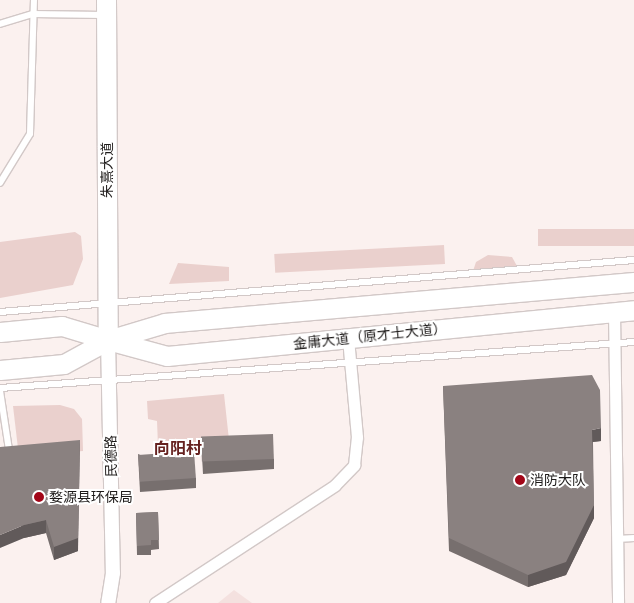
<!DOCTYPE html>
<meta charset="utf-8">
<style>
body{margin:0}
#map{position:relative;width:634px;height:603px;overflow:hidden;background:#fbf1ef;font-family:Raleway,"Noto Sans SC",sans-serif}
div>[style]{position:absolute}
.built>*{inset:0;background:#f4e1df}
.green>*{inset:0;background:#ead0cd;transform-origin:0 0}
.roads{filter:drop-shadow(1px 0 #d2c8c7) drop-shadow(-1px 0 #d2c8c7) drop-shadow(0 1px #d2c8c7) drop-shadow(0 -1px #d2c8c7)}
.service>*{height:5.5px;margin:-2.75px;padding:0 2.75px;transform-origin:2.75px;border-radius:2.75px;background:#fff}
.minor>*{height:11px;margin:-5.5px;padding:0 5.5px;transform-origin:5.5px;border-radius:5.5px;background:#fff}
.tertiary>*{height:14px;margin:-7px;padding:0 7px;transform-origin:7px;border-radius:7px;background:#fff}
.primary>*{height:19px;margin:-9.5px;padding:0 9.5px;transform-origin:9.5px;border-radius:9.5px;background:#fff}
.wall>*{inset:0;background:#776f6e}
.shaded-wall>*{inset:0;background:#615a5a}
.building>*{inset:0;background:#8a8180;transform-origin:0 0}
.dots>*{width:14px;height:14px;translate:-50% -50%;box-sizing:border-box;border:2px solid #fff;border-radius:50%}
span{translate:-50% -50%;white-space:nowrap;text-align:center;line-height:1.15;-webkit-text-stroke:4px #fff;paint-order:stroke}
.street-label{font-size:14px;color:#1e1b1a}
.poi-label{font-size:14px;color:#1e1b1a}
.left{translate:0 -50%;text-align:left}
.quarter-label{font-size:16px;color:#66211f;font-weight:700}
</style>
<div id="map">
<div class="built">
<i style="clip-path:polygon(234px 590px,252px 603px,218px 603px)"></i>
</div>
<div class="green">
<i style="left:634px;top:229px;width:17px;height:96px;rotate:90deg"></i>
<i style="clip-path:polygon(75px 232px,81px 236px,83px 259px,73px 285px,0 298px,0 242px)"></i>
<i style="left:444px;top:245px;width:19px;height:170px;rotate:87deg"></i>
<i style="clip-path:polygon(488px 255px,512px 257px,517px 266px,473px 271px,476px 262px)"></i>
<i style="clip-path:polygon(178px 263px,229px 267px,229px 281px,169px 284px)"></i>
<i style="clip-path:polygon(224px 394px,229px 440px,158px 446px,157px 421px,148px 419px,147px 401px)"></i>
<i style="clip-path:polygon(60px 405px,74px 409px,82px 419px,83px 451px,19px 457px,13px 406px)"></i>
</div>
<div class="roads">
<div class="service">
<i style="left:0;top:24px;width:34px;rotate:-17deg"></i>
<i style="left:33px;top:14px;width:71px;rotate:0.8deg"></i>
<i style="left:0;top:183px;width:57px;rotate:-58.5deg"></i>
<i style="left:30px;top:134px;width:134px;rotate:-88.3deg"></i>
<i style="left:0;top:312px;width:636px;rotate:-4.69deg"></i>
<i style="left:0;top:388px;width:636px;rotate:-4.15deg"></i>
<i style="left:0;top:388px;width:66px;rotate:81.3deg"></i>
<i style="left:617px;top:539px;width:17px;rotate:-3deg"></i>
</div>
<div class="minor">
<i style="left:614px;top:311px;width:292px;rotate:89.2deg"></i>
<i style="left:155px;top:603px;width:215px;rotate:-33.2deg"></i>
<i style="left:335px;top:485px;width:28px;rotate:-46deg"></i>
<i style="left:354px;top:465px;width:28px;rotate:-84deg"></i>
<i style="left:357px;top:437px;width:99px;rotate:-95.2deg"></i>
</div>
<div class="tertiary">
<i style="left:108px;top:340px;width:233px;rotate:88.8deg"></i>
<i style="left:113px;top:573px;width:30px;rotate:99deg"></i>
</div>
<div class="primary">
<i style="left:106px;top:0;width:340px;rotate:89.7deg"></i>
<i style="left:0;top:332px;width:62px;rotate:-5.5deg"></i>
<i style="left:62px;top:326px;width:48px;rotate:16.9deg"></i>
<i style="left:108px;top:340px;width:59px;rotate:-16.6deg"></i>
<i style="left:165px;top:323px;width:471px;rotate:-5deg"></i>
<i style="left:0;top:370px;width:64px;rotate:-5.4deg"></i>
<i style="left:64px;top:364px;width:50px;rotate:-28.6deg"></i>
<i style="left:108px;top:340px;width:61px;rotate:15.2deg"></i>
<i style="left:167px;top:356px;width:469px;rotate:-5.6deg"></i>
</div>
</div>
<div class="wall">
<i style="clip-path:polygon(443px 386px,601px 441px,593px 442px,594px 518px,566px 575px,528px 587px,449px 551px)"></i>
<i style="clip-path:polygon(201px 438px,274px 459px,274px 469px,203px 474px)"></i>
<i style="clip-path:polygon(0 447px,78px 551px,54px 560px,46px 533px,24px 538px)"></i>
<i style="clip-path:polygon(138px 454px,196px 478px,196px 488px,140px 492px)"></i>
<i style="clip-path:polygon(158px 512px,159px 549px,151px 550px,151px 555px,137px 555px,136px 513px)"></i>
</div>
<div class="shaded-wall">
<i style="clip-path:polygon(601px 428px,601px 441px,592px 442px,592px 430px)"></i>
<i style="clip-path:polygon(80px 440px,78px 551px,54px 560px,54px 547px)"></i>
<i style="clip-path:polygon(594px 505px,594px 518px,566px 575px,528px 587px,528px 575px)"></i>
<i style="clip-path:polygon(46px 520px,46px 533px,24px 538px,0 548px,0 535px,24px 525px)"></i>
</div>
<div class="building">
<i style="clip-path:polygon(592px 375px,600px 390px,601px 428px,592px 430px,594px 505px,566px 562px,528px 575px,449px 538px,443px 386px)"></i>
<i style="left:273px;top:434px;width:25px;height:72px;rotate:88deg"></i>
<i style="clip-path:polygon(80px 440px,78px 538px,54px 547px,46px 520px,24px 525px,0 535px,0 447px)"></i>
<i style="left:194px;top:451px;width:27px;height:56px;rotate:86deg"></i>
<i style="clip-path:polygon(158px 512px,159px 540px,151px 540px,151px 545px,137px 546px,136px 513px)"></i>
</div>
<div class="dots">
<i style="left:520px;top:480px;background:#a20618"></i>
<i style="left:39px;top:497px;background:#a20618"></i>
</div>
<div class="street-label">
<span style="left:107px;top:170px;rotate:-90deg">朱熹大道</span>
<span style="left:370px;top:336px;rotate:-6deg">金庸大道（原才士大道）</span>
<span style="left:111px;top:456px;rotate:-91deg">民德路</span>
</div>
<div class="poi-label">
<span class="left" style="left:530px;top:480px">消防大队</span>
<span class="left" style="left:49px;top:497px">婺源县环保局</span>
</div>
<div class="quarter-label">
<span style="left:178px;top:449px">向阳村</span>
</div>
</div>
